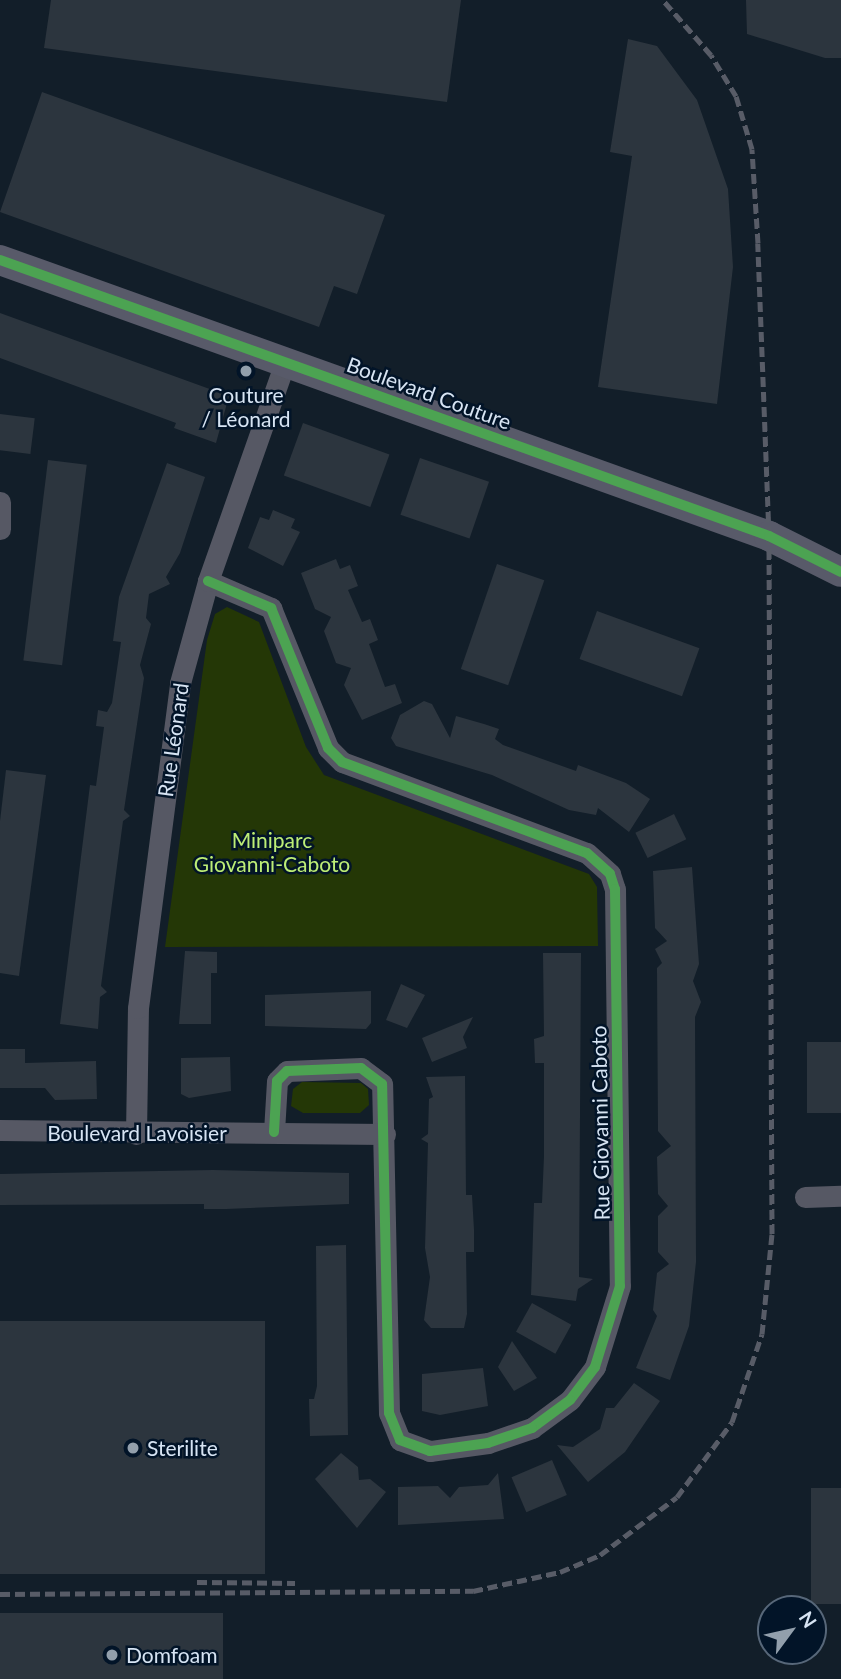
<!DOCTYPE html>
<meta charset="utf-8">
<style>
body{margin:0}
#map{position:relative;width:841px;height:1679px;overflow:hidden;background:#121e29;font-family:Lato,sans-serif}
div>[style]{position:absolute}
.green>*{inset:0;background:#243706}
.building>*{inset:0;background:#2c353e;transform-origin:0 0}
.street>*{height:21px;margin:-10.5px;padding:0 10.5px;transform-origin:10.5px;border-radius:10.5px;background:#565864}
.secondary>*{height:30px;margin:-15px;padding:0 15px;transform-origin:15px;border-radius:15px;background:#585a69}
.rail>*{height:5px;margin-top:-2.5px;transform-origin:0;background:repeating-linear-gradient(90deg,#585c67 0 10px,transparent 0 15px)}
.cycleway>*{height:10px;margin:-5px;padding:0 5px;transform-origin:5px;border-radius:5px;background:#4ca352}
.dots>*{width:19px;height:19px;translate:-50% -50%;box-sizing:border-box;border:4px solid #021428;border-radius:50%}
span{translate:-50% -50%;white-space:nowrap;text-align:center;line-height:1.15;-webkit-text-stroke:5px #021428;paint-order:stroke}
.street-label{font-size:21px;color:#d7e4f3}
.poi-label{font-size:21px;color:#d7e4f3}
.left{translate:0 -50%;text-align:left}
.park-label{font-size:21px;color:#bded76}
.north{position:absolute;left:757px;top:1595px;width:70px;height:70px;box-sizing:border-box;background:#021428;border:2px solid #576779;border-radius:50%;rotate:57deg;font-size:19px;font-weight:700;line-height:28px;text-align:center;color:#d7e4f3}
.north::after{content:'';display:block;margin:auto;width:24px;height:32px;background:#929fac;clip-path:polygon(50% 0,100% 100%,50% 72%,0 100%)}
</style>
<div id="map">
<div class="green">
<i style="clip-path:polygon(227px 607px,259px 622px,306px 747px,324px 775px,589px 874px,597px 887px,598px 946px,165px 947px,207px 640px,215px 614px)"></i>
<i style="clip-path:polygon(302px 1082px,361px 1083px,368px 1089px,369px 1105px,360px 1113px,303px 1113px,291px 1106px,293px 1089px)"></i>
</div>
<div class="building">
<i style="clip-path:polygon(51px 0,461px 0,447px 102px,44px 48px)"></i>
<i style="clip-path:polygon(746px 0,841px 0,841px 58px,825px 58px,747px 34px)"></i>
<i style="clip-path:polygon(628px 39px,657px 46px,697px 100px,728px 189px,733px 267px,717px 404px,598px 387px,632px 156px,610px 152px)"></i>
<i style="clip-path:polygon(42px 92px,385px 215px,357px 294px,334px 286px,319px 327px,0 212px)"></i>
<i style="clip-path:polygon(0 313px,229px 396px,216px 443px,174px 428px,176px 423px,0 358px)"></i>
<i style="left:0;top:414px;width:35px;height:36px;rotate:7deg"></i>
<i style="left:303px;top:423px;width:92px;height:56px;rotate:20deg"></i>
<i style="left:420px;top:458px;width:73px;height:60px;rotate:19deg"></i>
<i style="left:48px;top:460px;width:39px;height:202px;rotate:7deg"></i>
<i style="clip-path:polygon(167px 463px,205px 477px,180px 553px,166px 577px,170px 584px,149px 594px,146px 618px,151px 624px,140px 665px,144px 678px,124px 810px,130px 816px,123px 821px,101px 986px,107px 992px,100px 997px,98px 1029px,60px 1024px,90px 785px,96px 786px,104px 727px,96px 726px,98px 710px,107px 712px,112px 703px,121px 642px,113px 641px,119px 597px)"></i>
<i style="clip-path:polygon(273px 510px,295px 519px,291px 528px,300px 532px,283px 566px,248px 548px,260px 517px,269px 520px)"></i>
<i style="clip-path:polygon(336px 559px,340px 569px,350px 565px,358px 586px,348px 590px,362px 622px,370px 619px,378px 640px,369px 644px,385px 687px,395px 684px,402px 703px,362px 720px,344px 685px,351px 668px,336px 663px,324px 631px,331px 617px,315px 609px,301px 573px)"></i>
<i style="left:497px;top:564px;width:50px;height:111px;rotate:19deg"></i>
<i style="left:597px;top:611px;width:109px;height:51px;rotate:20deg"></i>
<i style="clip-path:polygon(424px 701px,432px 704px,450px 738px,456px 716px,484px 724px,499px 729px,495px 739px,503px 745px,576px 771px,578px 765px,626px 783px,650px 799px,629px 832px,598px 808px,596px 815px,569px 810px,492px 775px,396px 746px,391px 738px,400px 715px)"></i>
<i style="clip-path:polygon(6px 770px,46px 775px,19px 976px,0 973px,0 821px)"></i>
<i style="left:674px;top:814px;width:28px;height:43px;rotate:64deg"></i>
<i style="clip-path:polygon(692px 867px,699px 964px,693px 981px,701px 1002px,695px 1017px,696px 1262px,689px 1326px,670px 1380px,636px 1368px,657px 1316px,653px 1310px,657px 1273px,669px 1264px,658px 1252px,658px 1216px,668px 1206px,658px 1194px,657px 1157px,671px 1146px,658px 1131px,657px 968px,662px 963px,655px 949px,667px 941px,655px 928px,653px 871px)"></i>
<i style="clip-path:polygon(185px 951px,217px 952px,217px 973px,211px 973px,211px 1024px,179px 1024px)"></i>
<i style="clip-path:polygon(543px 953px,581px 953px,579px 1277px,593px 1279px,578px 1289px,576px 1301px,531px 1295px,534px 1203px,542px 1203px,544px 1156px,544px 1063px,535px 1063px,534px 1039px,544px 1036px)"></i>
<i style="clip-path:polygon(401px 984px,425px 995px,407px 1028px,386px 1020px)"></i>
<i style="clip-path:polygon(371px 991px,371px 1023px,366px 1029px,265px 1026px,265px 995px)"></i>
<i style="clip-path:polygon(473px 1017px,463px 1037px,467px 1048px,432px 1062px,422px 1038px)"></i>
<i style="left:841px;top:1042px;width:71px;height:34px;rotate:90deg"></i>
<i style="clip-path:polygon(0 1049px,25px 1049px,25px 1063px,96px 1061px,97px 1099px,55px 1100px,45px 1088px,0 1088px)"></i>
<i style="clip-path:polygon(230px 1057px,231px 1091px,189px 1098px,181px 1094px,181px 1058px)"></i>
<i style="clip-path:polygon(465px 1076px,466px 1195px,472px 1195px,474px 1230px,474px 1252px,466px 1252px,467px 1314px,464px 1328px,431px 1328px,424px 1320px,430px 1277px,425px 1248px,428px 1143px,421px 1139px,428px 1134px,429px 1099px,433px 1097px,426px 1077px)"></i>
<i style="clip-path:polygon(213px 1170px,349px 1173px,349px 1204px,226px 1209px,204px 1209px,204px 1204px,0 1205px,0 1174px)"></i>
<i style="clip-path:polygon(346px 1245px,348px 1435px,310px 1436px,309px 1399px,314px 1399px,317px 1386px,316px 1246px)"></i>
<i style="left:532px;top:1303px;width:45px;height:33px;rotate:29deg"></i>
<i style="left:0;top:1321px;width:265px;height:253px"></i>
<i style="clip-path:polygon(512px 1341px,537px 1378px,514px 1391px,498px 1367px)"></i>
<i style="clip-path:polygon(483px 1368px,488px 1406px,440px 1415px,422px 1411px,422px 1374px)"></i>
<i style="clip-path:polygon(634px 1383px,660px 1401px,625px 1452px,588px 1482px,557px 1445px,573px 1447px,600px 1429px,606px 1408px,614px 1408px)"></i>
<i style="clip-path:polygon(341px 1453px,358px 1467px,359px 1480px,370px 1479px,386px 1492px,357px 1528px,315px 1479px)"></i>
<i style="left:552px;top:1460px;width:38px;height:44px;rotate:67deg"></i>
<i style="clip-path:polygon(498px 1473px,504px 1519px,398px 1525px,398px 1487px,438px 1486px,450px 1498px,459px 1487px,488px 1485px)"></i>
<i style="left:841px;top:1488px;width:116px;height:30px;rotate:90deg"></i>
<i style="left:0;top:1613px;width:223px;height:66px"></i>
</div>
<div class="street">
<i style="left:0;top:502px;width:27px;rotate:90deg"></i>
<i style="left:208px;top:581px;width:69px;rotate:23.2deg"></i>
<i style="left:271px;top:608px;width:151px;rotate:67.8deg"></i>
<i style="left:328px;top:748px;width:20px;rotate:45deg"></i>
<i style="left:342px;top:762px;width:261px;rotate:20.4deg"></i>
<i style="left:587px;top:853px;width:31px;rotate:42deg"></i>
<i style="left:610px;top:874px;width:16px;rotate:72deg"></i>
<i style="left:615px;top:889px;width:397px;rotate:89.3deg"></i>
<i style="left:620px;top:1286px;width:85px;rotate:107.2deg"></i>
<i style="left:595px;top:1367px;width:41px;rotate:127.1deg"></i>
<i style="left:570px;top:1400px;width:47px;rotate:143.6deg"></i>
<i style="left:532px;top:1428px;width:46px;rotate:161.2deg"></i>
<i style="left:488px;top:1443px;width:59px;rotate:172.1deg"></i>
<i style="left:430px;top:1451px;width:32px;rotate:-160deg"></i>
<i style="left:400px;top:1440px;width:29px;rotate:-112deg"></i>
<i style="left:389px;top:1413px;width:329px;rotate:-91.2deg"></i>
<i style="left:382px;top:1084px;width:26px;rotate:-143deg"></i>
<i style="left:361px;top:1068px;width:74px;rotate:177.7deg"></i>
<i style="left:287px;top:1071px;width:14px;rotate:135deg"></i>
<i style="left:277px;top:1081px;width:51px;rotate:93.4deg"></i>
<i style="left:0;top:1130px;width:385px;rotate:0.6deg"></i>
<i style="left:136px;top:1134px;width:126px;rotate:-89.1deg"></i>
<i style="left:138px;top:1008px;width:328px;rotate:-82.6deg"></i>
<i style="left:180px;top:683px;width:106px;rotate:-74.6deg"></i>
<i style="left:208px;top:581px;width:232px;rotate:-70.6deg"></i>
<i style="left:805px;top:1197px;width:36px;rotate:-2deg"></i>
</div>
<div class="secondary">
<i style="left:0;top:260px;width:817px;rotate:19.74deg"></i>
<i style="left:769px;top:536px;width:80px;rotate:26.6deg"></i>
</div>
<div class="rail">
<i style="left:197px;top:1582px;width:98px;rotate:0.6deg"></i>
<i style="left:0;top:1594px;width:473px;rotate:-0.4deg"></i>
<i style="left:473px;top:1591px;width:89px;rotate:-12.3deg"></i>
<i style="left:560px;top:1572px;width:43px;rotate:-23deg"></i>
<i style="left:600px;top:1555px;width:96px;rotate:-37deg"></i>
<i style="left:677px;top:1497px;width:93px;rotate:-53.7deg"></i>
<i style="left:732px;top:1422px;width:93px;rotate:-71.2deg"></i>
<i style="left:762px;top:1334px;width:100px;rotate:-84.3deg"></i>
<i style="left:772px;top:1234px;width:698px;rotate:-90.25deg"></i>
<i style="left:769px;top:536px;width:293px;rotate:-92.2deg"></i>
<i style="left:758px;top:243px;width:94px;rotate:-93.7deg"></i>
<i style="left:752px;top:149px;width:55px;rotate:-106.8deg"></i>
<i style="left:736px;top:96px;width:48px;rotate:-121.4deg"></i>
<i style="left:711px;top:55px;width:73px;rotate:-131.1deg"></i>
</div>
<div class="cycleway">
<i style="left:0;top:260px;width:817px;rotate:19.74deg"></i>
<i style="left:769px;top:536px;width:80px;rotate:26.6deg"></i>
<i style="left:208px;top:581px;width:69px;rotate:23.2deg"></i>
<i style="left:271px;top:608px;width:151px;rotate:67.8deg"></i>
<i style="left:328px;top:748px;width:20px;rotate:45deg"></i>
<i style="left:342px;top:762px;width:261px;rotate:20.4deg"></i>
<i style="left:587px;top:853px;width:31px;rotate:42deg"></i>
<i style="left:610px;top:874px;width:16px;rotate:72deg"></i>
<i style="left:615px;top:889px;width:397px;rotate:89.3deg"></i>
<i style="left:620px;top:1286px;width:85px;rotate:107.2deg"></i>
<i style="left:595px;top:1367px;width:41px;rotate:127.1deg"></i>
<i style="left:570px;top:1400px;width:47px;rotate:143.6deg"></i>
<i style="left:532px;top:1428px;width:46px;rotate:161.2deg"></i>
<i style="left:488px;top:1443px;width:59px;rotate:172.1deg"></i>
<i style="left:430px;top:1451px;width:32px;rotate:-160deg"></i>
<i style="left:400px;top:1440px;width:29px;rotate:-112deg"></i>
<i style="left:389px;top:1413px;width:329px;rotate:-91.2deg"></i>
<i style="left:382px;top:1084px;width:26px;rotate:-143deg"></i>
<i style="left:361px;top:1068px;width:74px;rotate:177.7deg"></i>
<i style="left:287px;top:1071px;width:14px;rotate:135deg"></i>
<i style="left:277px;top:1081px;width:51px;rotate:93.4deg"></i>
</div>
<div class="dots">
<i style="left:246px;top:371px;background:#929fac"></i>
<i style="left:133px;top:1448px;background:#929fac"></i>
<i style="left:112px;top:1655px;background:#929fac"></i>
</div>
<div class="street-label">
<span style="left:429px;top:393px;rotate:20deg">Boulevard Couture</span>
<span style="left:173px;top:740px;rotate:-82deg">Rue Léonard</span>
<span style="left:600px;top:1123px;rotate:-91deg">Rue Giovanni Caboto</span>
<span style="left:137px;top:1133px">Boulevard Lavoisier</span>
</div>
<div class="poi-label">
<span style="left:246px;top:407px">Couture<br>/ Léonard</span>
<span class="left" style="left:147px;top:1448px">Sterilite</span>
<span class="left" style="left:126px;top:1655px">Domfoam</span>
</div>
<div class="park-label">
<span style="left:272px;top:852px">Miniparc<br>Giovanni-Caboto</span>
</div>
<div class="north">N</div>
</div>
